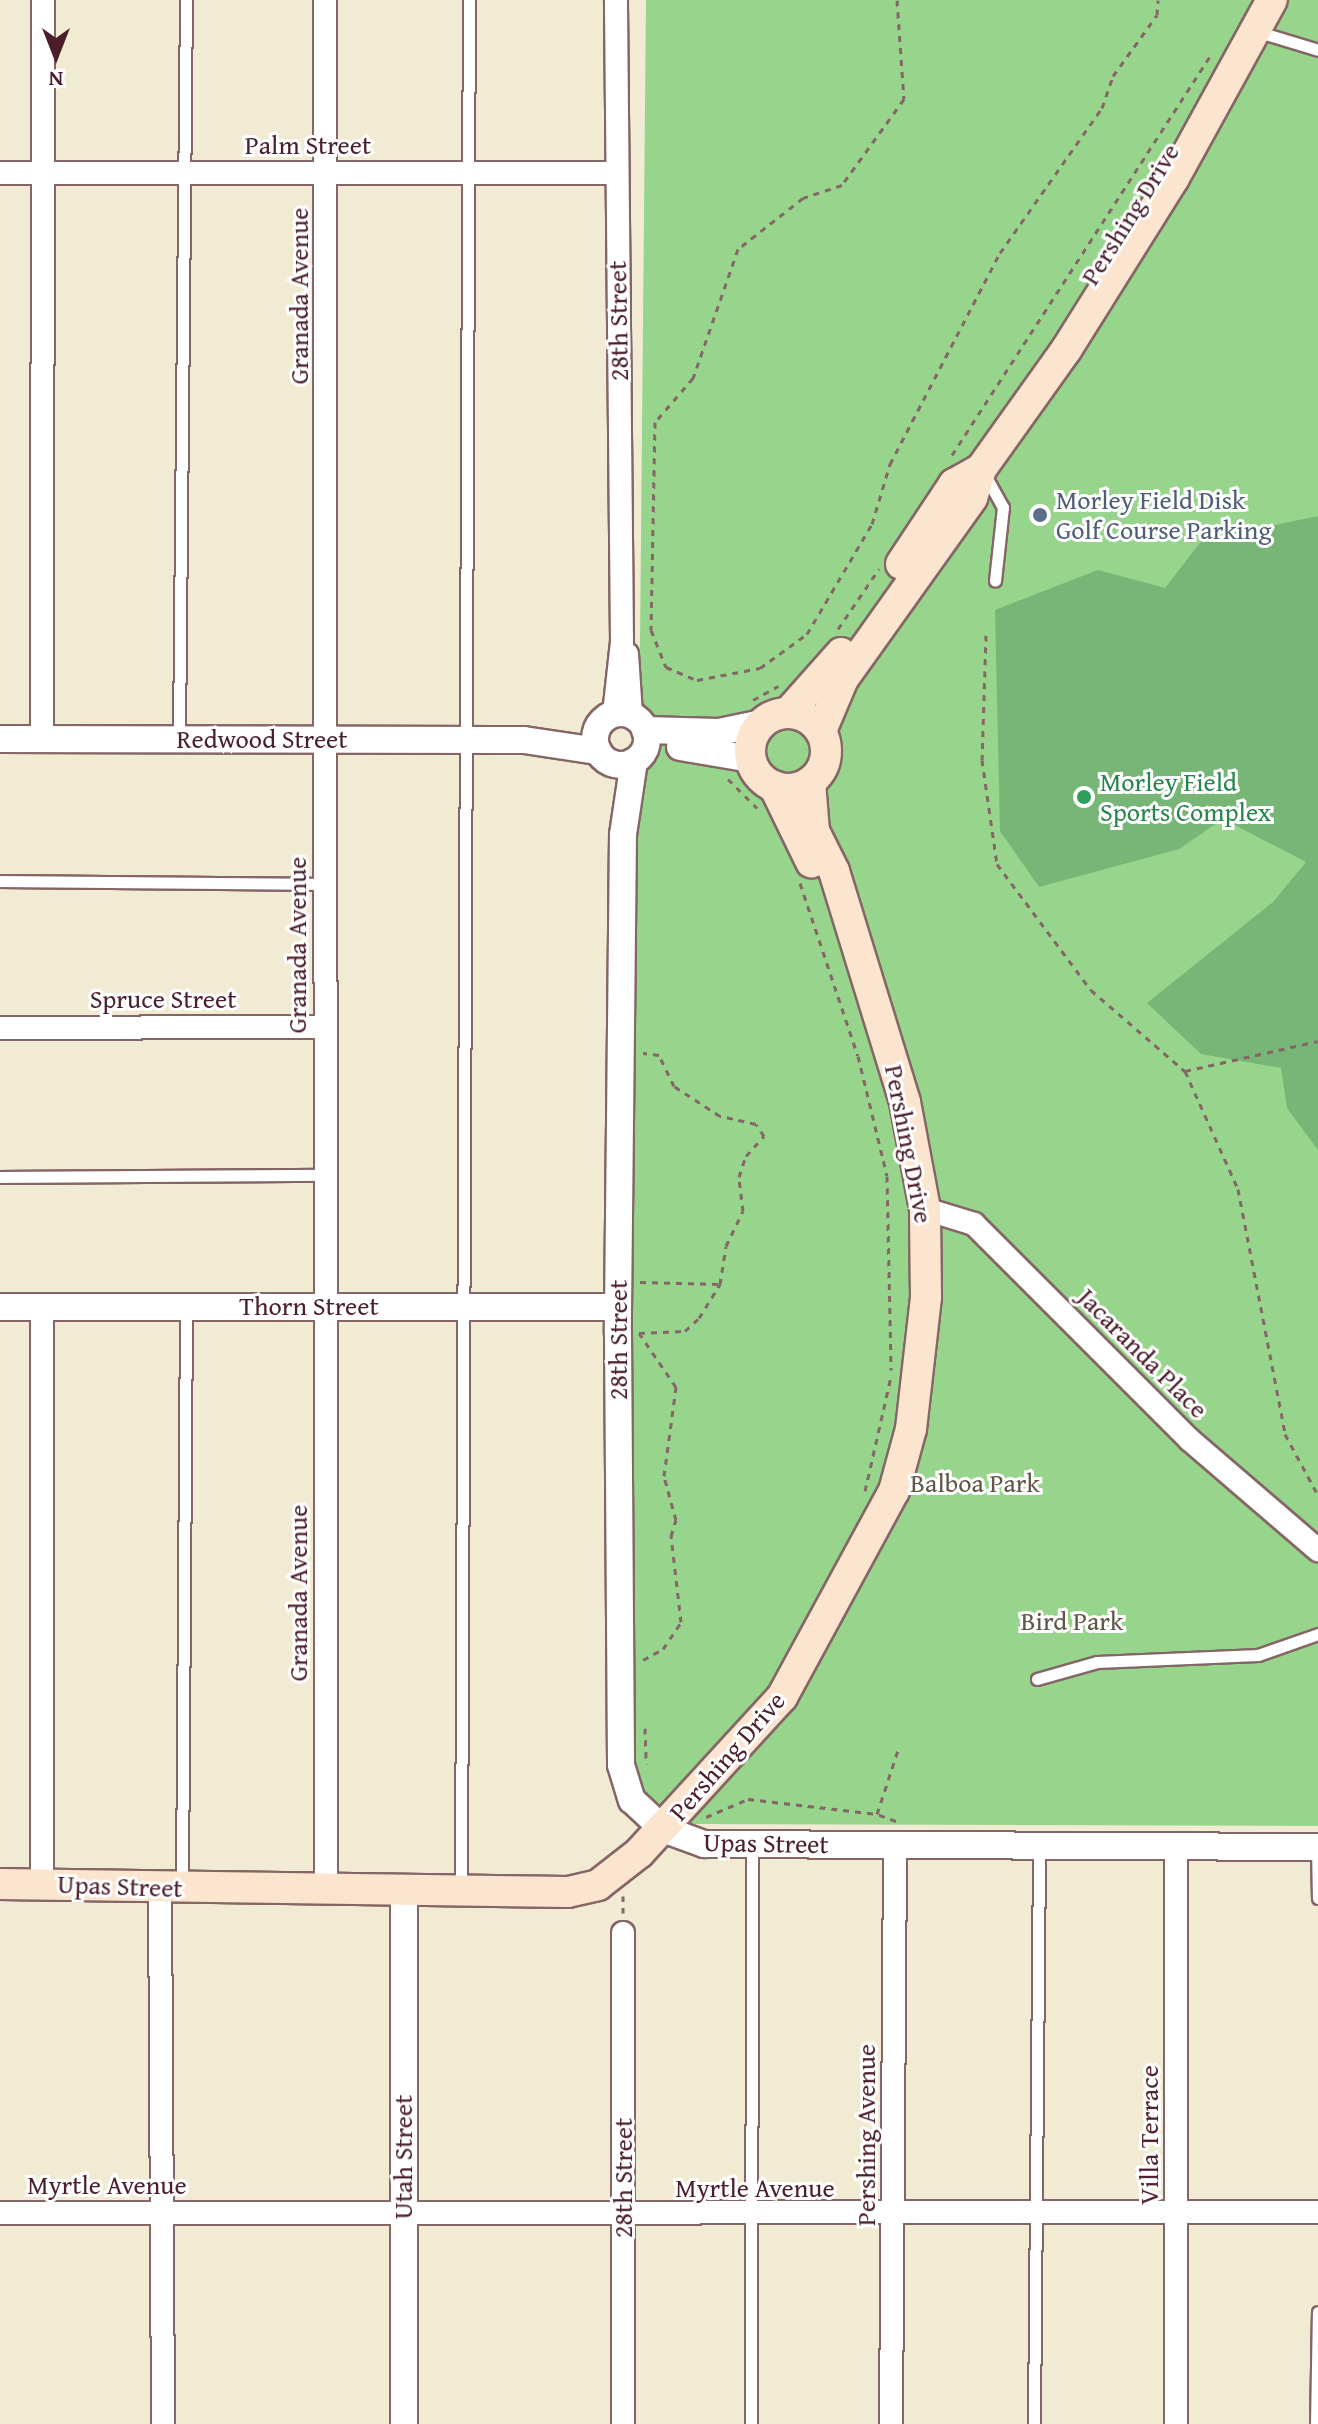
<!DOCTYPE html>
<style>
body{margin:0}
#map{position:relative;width:1318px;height:2424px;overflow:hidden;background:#f2ebd4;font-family:"Gentium Book Plus",serif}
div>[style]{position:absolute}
.green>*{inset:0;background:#96d58b}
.forest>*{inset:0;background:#78b677}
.path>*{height:3px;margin-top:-1.5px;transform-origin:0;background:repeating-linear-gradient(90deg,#856666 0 6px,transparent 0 12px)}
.roads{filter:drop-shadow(2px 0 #856666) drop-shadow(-2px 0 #856666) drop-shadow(0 2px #856666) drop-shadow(0 -2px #856666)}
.service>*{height:11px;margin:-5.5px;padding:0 5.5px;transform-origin:5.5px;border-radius:5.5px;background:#fff}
.minor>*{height:22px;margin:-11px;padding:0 11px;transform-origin:11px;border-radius:11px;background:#fff}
.tertiary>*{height:26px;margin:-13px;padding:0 13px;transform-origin:13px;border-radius:13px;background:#fff}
.tertiary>.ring{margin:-13px;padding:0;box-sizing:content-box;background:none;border:26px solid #fff;border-radius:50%}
.secondary>*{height:30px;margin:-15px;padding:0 15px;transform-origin:15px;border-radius:15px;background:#fbe5cf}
.secondary>.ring{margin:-15px;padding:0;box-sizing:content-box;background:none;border:30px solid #fbe5cf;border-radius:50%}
.dots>*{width:22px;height:22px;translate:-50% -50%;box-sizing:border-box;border:4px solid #fff;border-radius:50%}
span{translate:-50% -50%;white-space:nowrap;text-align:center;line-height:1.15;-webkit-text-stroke:6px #fff;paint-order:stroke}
.street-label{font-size:26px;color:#4a1f2b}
.service-label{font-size:26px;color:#4e5e75}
.left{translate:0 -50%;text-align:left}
.leisure-label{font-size:26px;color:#27864d}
.park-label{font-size:26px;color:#615648}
.north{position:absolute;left:16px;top:16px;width:80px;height:80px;-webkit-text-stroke:6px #fff;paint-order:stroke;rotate:180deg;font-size:22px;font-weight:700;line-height:32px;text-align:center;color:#4a1f2b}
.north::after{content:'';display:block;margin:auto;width:28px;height:36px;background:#4a1f2b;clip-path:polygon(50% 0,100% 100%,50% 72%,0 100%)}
</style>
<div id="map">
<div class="green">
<i style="clip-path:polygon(646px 0,1318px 0,1318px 1826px,692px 1824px,647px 1796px,629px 1809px,631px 750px,639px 751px)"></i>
</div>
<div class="forest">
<i style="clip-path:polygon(1318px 516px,1318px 1150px,1287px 1108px,1281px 1068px,1201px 1054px,1147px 1003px,1273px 902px,1306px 862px,1223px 819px,1179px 849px,1039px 887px,1000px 831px,995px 610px,1098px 570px,1165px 588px,1202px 540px)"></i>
</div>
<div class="path">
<i style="left:897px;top:0;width:99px;rotate:86deg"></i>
<i style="left:904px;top:99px;width:106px;rotate:125.8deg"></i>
<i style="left:842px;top:185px;width:41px;rotate:161.6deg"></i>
<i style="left:803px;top:198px;width:83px;rotate:141.9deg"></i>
<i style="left:738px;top:249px;width:137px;rotate:109.2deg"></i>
<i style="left:693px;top:378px;width:58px;rotate:130.8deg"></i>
<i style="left:655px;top:422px;width:208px;rotate:91.1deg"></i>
<i style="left:651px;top:630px;width:40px;rotate:68deg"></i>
<i style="left:666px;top:667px;width:34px;rotate:23deg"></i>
<i style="left:697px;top:680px;width:64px;rotate:-10.8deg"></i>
<i style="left:760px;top:668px;width:58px;rotate:-35.9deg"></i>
<i style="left:807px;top:634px;width:128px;rotate:-59.4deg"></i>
<i style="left:872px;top:524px;width:63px;rotate:-73.3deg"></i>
<i style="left:890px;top:464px;width:238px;rotate:-62.5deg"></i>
<i style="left:1000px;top:253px;width:177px;rotate:-54.9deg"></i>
<i style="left:1102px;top:108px;width:34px;rotate:-71deg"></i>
<i style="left:1113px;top:76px;width:75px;rotate:-54.2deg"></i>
<i style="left:1157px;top:15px;width:15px;rotate:-86deg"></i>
<i style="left:952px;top:455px;width:480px;rotate:-57.1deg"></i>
<i style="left:838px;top:629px;width:73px;rotate:-55.7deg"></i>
<i style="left:986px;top:635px;width:125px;rotate:91.8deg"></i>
<i style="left:982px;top:760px;width:105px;rotate:81.8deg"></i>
<i style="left:997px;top:864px;width:157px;rotate:53.3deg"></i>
<i style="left:1091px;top:990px;width:124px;rotate:40.8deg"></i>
<i style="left:1185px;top:1071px;width:129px;rotate:65.8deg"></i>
<i style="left:1238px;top:1189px;width:249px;rotate:79.1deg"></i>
<i style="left:1285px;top:1434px;width:69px;rotate:61.6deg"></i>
<i style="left:753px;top:700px;width:29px;rotate:-29deg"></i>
<i style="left:728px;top:779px;width:41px;rotate:45deg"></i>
<i style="left:800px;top:883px;width:182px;rotate:71.5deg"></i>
<i style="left:858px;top:1056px;width:123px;rotate:76.4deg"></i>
<i style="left:887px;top:1176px;width:194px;rotate:88.8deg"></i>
<i style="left:1185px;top:1071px;width:136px;rotate:-12.7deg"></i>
<i style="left:640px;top:1282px;width:80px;rotate:1.4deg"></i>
<i style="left:865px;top:1491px;width:117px;rotate:-77.2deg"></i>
<i style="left:643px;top:1660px;width:23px;rotate:-29deg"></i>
<i style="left:663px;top:1649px;width:32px;rotate:-56deg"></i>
<i style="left:681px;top:1622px;width:87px;rotate:-96.6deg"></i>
<i style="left:671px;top:1536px;width:17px;rotate:-73deg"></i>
<i style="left:676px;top:1520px;width:46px;rotate:-105.3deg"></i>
<i style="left:664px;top:1476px;width:90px;rotate:-82.3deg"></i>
<i style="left:676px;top:1387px;width:65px;rotate:-124.4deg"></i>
<i style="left:639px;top:1333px;width:46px;rotate:-2.5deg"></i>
<i style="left:685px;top:1331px;width:19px;rotate:-43deg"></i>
<i style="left:699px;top:1318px;width:40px;rotate:-58deg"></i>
<i style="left:720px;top:1284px;width:38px;rotate:-81deg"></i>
<i style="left:726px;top:1246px;width:39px;rotate:-64deg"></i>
<i style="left:743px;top:1211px;width:34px;rotate:-97deg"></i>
<i style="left:739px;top:1177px;width:22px;rotate:-72deg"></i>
<i style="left:746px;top:1156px;width:27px;rotate:-48deg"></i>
<i style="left:764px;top:1136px;width:14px;rotate:-124deg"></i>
<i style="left:756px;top:1124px;width:37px;rotate:-167deg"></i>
<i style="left:720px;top:1116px;width:55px;rotate:-146.9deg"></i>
<i style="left:674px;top:1086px;width:34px;rotate:-116deg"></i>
<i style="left:659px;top:1055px;width:16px;rotate:-173deg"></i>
<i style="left:645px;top:1728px;width:36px;rotate:88deg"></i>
<i style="left:706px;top:1817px;width:46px;rotate:-23.2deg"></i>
<i style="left:748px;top:1799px;width:130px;rotate:6.6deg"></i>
<i style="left:896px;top:1821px;width:20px;rotate:-160deg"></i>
<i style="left:877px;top:1814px;width:71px;rotate:-71.8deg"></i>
<i style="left:623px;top:1896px;width:17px;rotate:90deg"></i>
</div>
<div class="roads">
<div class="service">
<i style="left:1256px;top:31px;width:65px;rotate:17deg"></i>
<i style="left:985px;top:475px;width:37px;rotate:61deg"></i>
<i style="left:1003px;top:507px;width:74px;rotate:96.2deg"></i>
<i style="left:179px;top:738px;width:738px;rotate:-89.46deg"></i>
<i style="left:0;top:881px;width:325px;rotate:0.5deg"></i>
<i style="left:0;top:1177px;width:325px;rotate:-0.4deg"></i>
<i style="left:1037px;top:1679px;width:62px;rotate:-15.8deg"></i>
<i style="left:1097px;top:1662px;width:161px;rotate:-2.5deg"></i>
<i style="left:1258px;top:1655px;width:64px;rotate:-19.3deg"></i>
<i style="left:1317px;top:1847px;width:51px;rotate:88.9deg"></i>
<i style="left:182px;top:1883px;width:575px;rotate:-89.6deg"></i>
<i style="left:461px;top:1887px;width:1887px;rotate:-89.76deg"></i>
<i style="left:751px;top:2424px;width:579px;rotate:-89.9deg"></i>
<i style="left:1034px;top:2424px;width:576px;rotate:-89.5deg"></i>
<i style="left:1316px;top:2424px;width:112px;rotate:-89deg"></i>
</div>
<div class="minor">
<i style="left:325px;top:0;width:1889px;rotate:89.97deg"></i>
<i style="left:0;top:173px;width:617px"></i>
<i style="left:627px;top:654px;width:61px;rotate:86.2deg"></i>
<i style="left:614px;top:714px;width:72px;rotate:-83.7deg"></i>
<i style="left:622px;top:642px;width:642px;rotate:-90.54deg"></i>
<i style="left:42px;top:738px;width:738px;rotate:-89.92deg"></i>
<i style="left:0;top:1028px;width:326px;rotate:-0.2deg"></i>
<i style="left:925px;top:1209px;width:51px;rotate:17deg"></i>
<i style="left:974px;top:1224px;width:305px;rotate:45deg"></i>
<i style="left:1190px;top:1440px;width:169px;rotate:40.7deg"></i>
<i style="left:42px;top:1307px;width:577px;rotate:90deg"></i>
<i style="left:160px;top:1885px;width:539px;rotate:89.68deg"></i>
<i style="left:623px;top:1933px;width:491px;rotate:90deg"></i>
<i style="left:0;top:2213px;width:1318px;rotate:-0.04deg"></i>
<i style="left:891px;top:2424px;width:579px;rotate:-89.6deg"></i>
<i style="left:1176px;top:2424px;width:579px;rotate:-90deg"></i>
</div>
<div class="tertiary">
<i class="ring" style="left:595px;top:713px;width:26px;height:26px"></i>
<i style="left:645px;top:730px;width:74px;rotate:1.5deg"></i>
<i style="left:719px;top:732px;width:44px;rotate:-11.8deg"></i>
<i style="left:0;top:739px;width:524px;rotate:0.11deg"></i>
<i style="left:524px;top:740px;width:75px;rotate:8.5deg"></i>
<i style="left:680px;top:747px;width:72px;rotate:9.6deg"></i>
<i style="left:634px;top:761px;width:75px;rotate:98.5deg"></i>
<i style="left:623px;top:835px;width:498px;rotate:90.6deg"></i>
<i style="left:618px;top:1333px;width:432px;rotate:89.6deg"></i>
<i style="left:621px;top:1765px;width:37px;rotate:73deg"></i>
<i style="left:632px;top:1800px;width:42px;rotate:43.1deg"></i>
<i style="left:663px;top:1829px;width:44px;rotate:20.1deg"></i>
<i style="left:704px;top:1844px;width:614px;rotate:0.28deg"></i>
<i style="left:0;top:1307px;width:618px"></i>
<i style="left:404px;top:2424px;width:533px;rotate:-90deg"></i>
</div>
<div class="secondary">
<i style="left:901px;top:564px;width:96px;rotate:-56.5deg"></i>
<i style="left:954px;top:484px;width:31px;rotate:-29deg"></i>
<i class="ring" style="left:750px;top:713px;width:46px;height:46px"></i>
<i style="left:788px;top:713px;width:80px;rotate:-48.5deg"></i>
<i style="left:821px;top:731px;width:56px;rotate:-67.1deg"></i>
<i style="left:843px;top:679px;width:222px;rotate:-54.5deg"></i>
<i style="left:972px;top:498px;width:30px;rotate:-73deg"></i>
<i style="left:981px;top:469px;width:146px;rotate:-54.5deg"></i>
<i style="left:1066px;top:350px;width:203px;rotate:-57.9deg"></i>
<i style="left:1174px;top:178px;width:203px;rotate:-61.2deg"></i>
<i style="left:774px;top:786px;width:85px;rotate:64deg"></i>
<i style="left:0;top:1884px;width:568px;rotate:0.81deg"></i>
<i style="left:568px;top:1892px;width:31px;rotate:-13deg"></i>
<i style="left:598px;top:1885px;width:52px;rotate:-38deg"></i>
<i style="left:639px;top:1853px;width:212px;rotate:-47.5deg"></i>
<i style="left:782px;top:1697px;width:234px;rotate:-61.5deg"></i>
<i style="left:894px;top:1491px;width:64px;rotate:-74.7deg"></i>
<i style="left:911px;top:1429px;width:133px;rotate:-83.5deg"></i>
<i style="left:926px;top:1297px;width:88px;rotate:-90.7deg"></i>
<i style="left:925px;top:1209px;width:109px;rotate:-100.6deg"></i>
<i style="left:905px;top:1102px;width:242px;rotate:-107.1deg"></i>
<i style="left:834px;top:871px;width:45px;rotate:-116.6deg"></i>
<i style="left:814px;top:831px;width:49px;rotate:-94.7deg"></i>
</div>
</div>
<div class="dots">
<i style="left:1040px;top:515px;background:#5c6f8a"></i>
<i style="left:1084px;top:797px;background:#2e9e5b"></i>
</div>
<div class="street-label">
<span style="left:308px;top:145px">Palm Street</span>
<span style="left:1130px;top:214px;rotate:-58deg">Pershing Drive</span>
<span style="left:299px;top:296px;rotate:-90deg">Granada Avenue</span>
<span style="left:618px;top:321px;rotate:-91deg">28th Street</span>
<span style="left:262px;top:739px">Redwood Street</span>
<span style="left:297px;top:945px;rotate:-90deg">Granada Avenue</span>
<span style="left:163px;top:999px">Spruce Street</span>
<span style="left:909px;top:1144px;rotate:79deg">Pershing Drive</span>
<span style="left:309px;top:1306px">Thorn Street</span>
<span style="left:618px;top:1340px;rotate:-90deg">28th Street</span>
<span style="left:1143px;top:1353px;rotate:45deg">Jacaranda Place</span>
<span style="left:298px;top:1593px;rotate:-90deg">Granada Avenue</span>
<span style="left:727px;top:1756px;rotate:-49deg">Pershing Drive</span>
<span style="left:766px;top:1843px;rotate:1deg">Upas Street</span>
<span style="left:120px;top:1886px;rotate:2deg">Upas Street</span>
<span style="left:866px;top:2135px;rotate:-90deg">Pershing Avenue</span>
<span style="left:1149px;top:2135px;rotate:-90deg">Villa Terrace</span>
<span style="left:403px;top:2157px;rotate:-90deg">Utah Street</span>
<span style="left:623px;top:2178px;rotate:-90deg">28th Street</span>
<span style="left:107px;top:2185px">Myrtle Avenue</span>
<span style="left:755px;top:2188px">Myrtle Avenue</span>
</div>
<div class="service-label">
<span class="left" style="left:1056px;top:515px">Morley Field Disk<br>Golf Course Parking</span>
</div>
<div class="leisure-label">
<span class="left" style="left:1100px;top:797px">Morley Field<br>Sports Complex</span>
</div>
<div class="park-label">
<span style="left:975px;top:1483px">Balboa Park</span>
<span style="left:1072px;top:1621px">Bird Park</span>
</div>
<div class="north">N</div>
</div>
